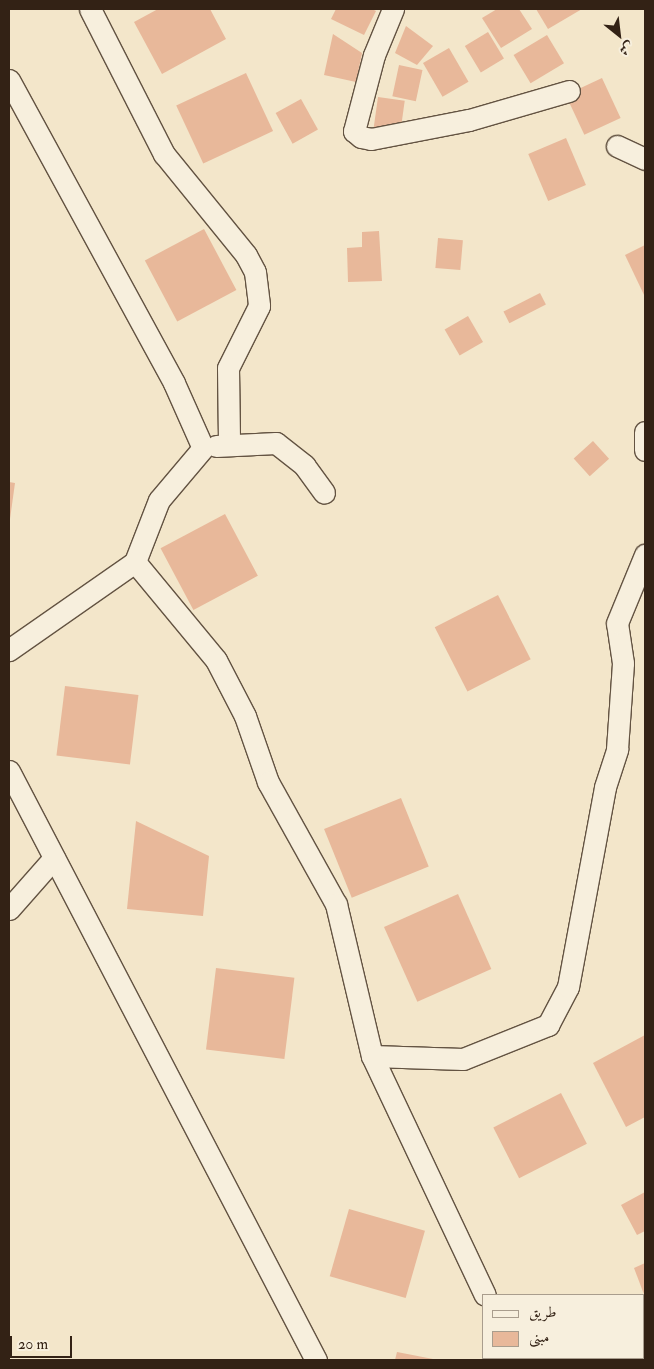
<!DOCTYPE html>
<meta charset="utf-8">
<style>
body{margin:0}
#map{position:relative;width:654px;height:1369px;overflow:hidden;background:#f3e6ca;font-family:"IM FELL Double Pica",Amiri,serif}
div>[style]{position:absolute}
.building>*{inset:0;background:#e8b89a;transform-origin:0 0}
.roads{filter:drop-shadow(1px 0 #635342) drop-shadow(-1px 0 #635342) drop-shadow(0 1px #635342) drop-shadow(0 -1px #635342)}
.minor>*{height:21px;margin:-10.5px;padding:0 10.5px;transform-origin:10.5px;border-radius:10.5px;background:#f7efdd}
span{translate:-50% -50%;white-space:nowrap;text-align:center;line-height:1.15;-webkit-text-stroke:4px #f7efdd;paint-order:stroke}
.frame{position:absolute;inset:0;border:10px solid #332215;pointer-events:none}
.legend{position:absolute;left:482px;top:1294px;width:162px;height:65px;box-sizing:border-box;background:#f7efdd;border:1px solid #a99d8d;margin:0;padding:6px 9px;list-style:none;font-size:15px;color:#332215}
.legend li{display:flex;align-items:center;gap:10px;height:25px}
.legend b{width:25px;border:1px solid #a99d8d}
.north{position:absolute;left:594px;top:10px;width:50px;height:50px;-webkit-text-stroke:4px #f7efdd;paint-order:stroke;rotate:151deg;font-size:14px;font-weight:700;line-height:20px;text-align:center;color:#332215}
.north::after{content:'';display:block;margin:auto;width:18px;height:22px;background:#332215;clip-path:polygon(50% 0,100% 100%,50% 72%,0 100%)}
.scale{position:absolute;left:10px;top:1336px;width:62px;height:22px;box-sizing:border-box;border:2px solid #332215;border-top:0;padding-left:6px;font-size:15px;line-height:18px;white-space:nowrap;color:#332215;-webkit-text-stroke:4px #f7efdd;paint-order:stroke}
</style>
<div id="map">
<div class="building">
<i style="clip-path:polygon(158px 9px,210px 9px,226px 39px,162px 74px,134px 22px)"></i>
<i style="clip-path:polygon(336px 9px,372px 9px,376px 11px,364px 35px,331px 19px)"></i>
<i style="clip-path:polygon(497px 9px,519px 9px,532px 29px,501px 48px,482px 18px)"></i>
<i style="clip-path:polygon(536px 9px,582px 9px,548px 29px)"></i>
<i style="clip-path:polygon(406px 26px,433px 46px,417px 65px,395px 53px)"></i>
<i style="left:488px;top:32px;width:31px;height:27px;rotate:59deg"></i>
<i style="clip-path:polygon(333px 34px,362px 53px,356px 82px,324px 75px)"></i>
<i style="left:547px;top:35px;width:33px;height:39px;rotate:59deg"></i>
<i style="left:449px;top:48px;width:39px;height:30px;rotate:60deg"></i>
<i style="left:399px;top:65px;width:24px;height:32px;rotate:12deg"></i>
<i style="left:246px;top:73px;width:64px;height:77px;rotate:65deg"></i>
<i style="left:602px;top:78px;width:44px;height:40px;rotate:65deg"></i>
<i style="left:378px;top:97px;width:27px;height:35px;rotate:8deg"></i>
<i style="left:301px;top:99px;width:35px;height:29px;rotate:61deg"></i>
<i style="left:566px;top:138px;width:51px;height:41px;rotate:67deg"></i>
<i style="left:204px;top:229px;width:69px;height:67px;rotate:62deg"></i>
<i style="clip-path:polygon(379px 231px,382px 281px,348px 282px,347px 248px,362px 247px,362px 232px)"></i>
<i style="left:438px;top:238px;width:25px;height:30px;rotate:5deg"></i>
<i style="clip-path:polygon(645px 245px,645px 297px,625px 255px)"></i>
<i style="left:540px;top:293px;width:13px;height:41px;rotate:63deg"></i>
<i style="left:468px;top:316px;width:30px;height:27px;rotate:60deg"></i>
<i style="left:593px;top:441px;width:24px;height:26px;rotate:48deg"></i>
<i style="clip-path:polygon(9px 482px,15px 483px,10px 519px,9px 519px)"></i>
<i style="left:225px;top:514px;width:70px;height:73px;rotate:62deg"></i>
<i style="left:498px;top:595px;width:72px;height:71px;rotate:63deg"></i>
<i style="left:65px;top:686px;width:74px;height:70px;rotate:7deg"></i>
<i style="left:401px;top:798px;width:74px;height:83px;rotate:68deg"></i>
<i style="clip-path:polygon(136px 821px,209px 856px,203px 916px,127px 909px)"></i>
<i style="left:458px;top:894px;width:82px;height:81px;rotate:66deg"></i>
<i style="left:216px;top:968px;width:79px;height:82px;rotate:7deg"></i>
<i style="clip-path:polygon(645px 1035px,645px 1117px,626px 1127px,593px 1063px)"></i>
<i style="left:561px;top:1093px;width:57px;height:76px;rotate:63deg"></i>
<i style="clip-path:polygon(645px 1192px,645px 1231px,637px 1235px,621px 1205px)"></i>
<i style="left:349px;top:1209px;width:79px;height:70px;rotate:16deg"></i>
<i style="clip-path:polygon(645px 1263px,645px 1297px,634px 1268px)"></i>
<i style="clip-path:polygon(397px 1352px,433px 1359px,433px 1360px,395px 1360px)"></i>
</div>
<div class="roads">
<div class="minor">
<i style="left:90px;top:9px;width:163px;rotate:63deg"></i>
<i style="left:164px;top:154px;width:130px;rotate:50.9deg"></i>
<i style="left:246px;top:255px;width:19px;rotate:62deg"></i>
<i style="left:255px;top:272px;width:34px;rotate:83deg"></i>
<i style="left:259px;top:306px;width:69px;rotate:116.6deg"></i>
<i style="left:228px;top:368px;width:76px;rotate:89.2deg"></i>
<i style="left:393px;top:9px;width:50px;rotate:112.4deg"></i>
<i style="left:374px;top:55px;width:79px;rotate:104.7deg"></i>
<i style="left:354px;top:131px;width:9px;rotate:41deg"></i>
<i style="left:361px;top:137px;width:10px;rotate:11deg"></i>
<i style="left:371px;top:139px;width:100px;rotate:-11deg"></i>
<i style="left:469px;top:120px;width:104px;rotate:-16.2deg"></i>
<i style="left:9px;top:80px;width:345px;rotate:61.4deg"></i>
<i style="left:174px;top:383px;width:71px;rotate:66deg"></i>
<i style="left:203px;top:448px;width:68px;rotate:130.2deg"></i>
<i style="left:159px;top:500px;width:66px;rotate:111.2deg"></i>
<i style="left:135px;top:562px;width:154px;rotate:145.1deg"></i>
<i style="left:617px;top:146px;width:31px;rotate:25deg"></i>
<i style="left:645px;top:432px;width:18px;rotate:90deg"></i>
<i style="left:216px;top:446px;width:60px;rotate:-2.9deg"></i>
<i style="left:276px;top:443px;width:36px;rotate:38deg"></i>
<i style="left:304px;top:465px;width:34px;rotate:54deg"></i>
<i style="left:135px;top:562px;width:127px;rotate:50.4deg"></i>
<i style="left:216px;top:660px;width:63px;rotate:62.6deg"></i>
<i style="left:245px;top:716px;width:70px;rotate:70.8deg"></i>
<i style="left:268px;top:782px;width:140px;rotate:60.9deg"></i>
<i style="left:336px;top:904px;width:156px;rotate:76.7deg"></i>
<i style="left:372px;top:1056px;width:264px;rotate:64.7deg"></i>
<i style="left:9px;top:771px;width:664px;rotate:62.47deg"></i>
<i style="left:9px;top:909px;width:68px;rotate:-48.6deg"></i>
<i style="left:372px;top:1056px;width:91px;rotate:1.9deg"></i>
<i style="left:463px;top:1059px;width:92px;rotate:-21.8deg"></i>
<i style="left:548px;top:1025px;width:43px;rotate:-62.2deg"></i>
<i style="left:568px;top:987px;width:203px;rotate:-79.5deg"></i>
<i style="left:605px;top:787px;width:40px;rotate:-72deg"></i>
<i style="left:617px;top:749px;width:86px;rotate:-86deg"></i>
<i style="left:623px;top:663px;width:40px;rotate:-98.5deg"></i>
<i style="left:617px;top:623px;width:74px;rotate:-67.6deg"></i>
<i style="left:643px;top:1337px;width:2px;rotate:-27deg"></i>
<i style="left:519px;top:1358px;width:2px;rotate:63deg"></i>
<i style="left:618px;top:1360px;width:3px;rotate:-45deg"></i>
</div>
</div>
<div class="frame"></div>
<ul class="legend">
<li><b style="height:6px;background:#f7efdd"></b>طريق</li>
<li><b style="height:14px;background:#e8b89a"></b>مبنى</li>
</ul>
<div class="north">ش</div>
<div class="scale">20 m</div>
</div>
